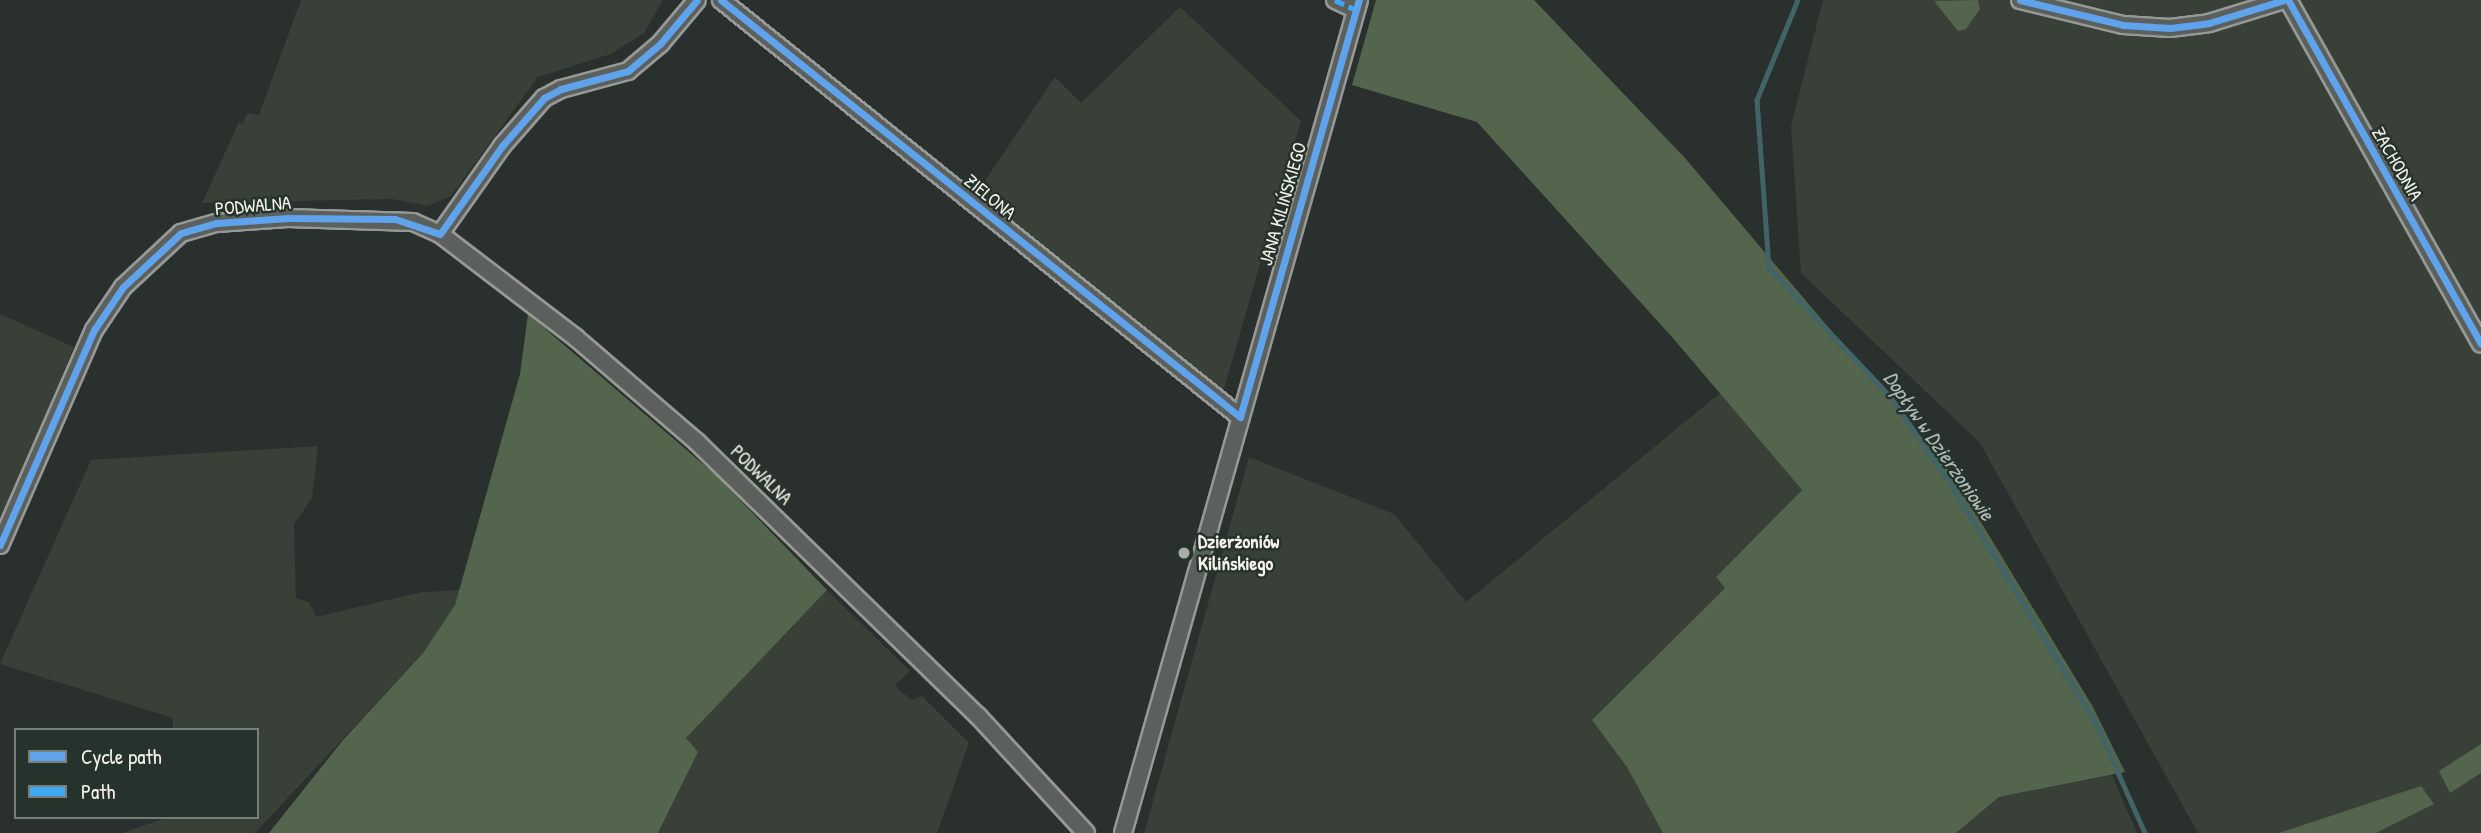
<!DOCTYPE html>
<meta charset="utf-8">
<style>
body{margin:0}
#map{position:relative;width:2481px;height:833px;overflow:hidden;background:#29302d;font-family:"Patrick Hand",sans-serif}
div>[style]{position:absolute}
.built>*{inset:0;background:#394037}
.green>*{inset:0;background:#53654c}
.stream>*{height:4.5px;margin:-2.25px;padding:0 2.25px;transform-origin:2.25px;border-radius:2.25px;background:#436466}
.roads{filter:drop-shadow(2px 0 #969996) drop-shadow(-2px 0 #969996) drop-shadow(0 2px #969996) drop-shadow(0 -2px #969996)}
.minor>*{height:16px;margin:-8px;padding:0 8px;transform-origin:8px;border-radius:8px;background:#5c605c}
.quiet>*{height:5px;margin-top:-2.5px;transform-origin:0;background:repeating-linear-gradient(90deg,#3fa9f5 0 10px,transparent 0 15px)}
.cycleway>*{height:7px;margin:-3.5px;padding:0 3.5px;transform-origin:3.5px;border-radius:3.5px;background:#60a3ed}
.dots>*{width:19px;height:19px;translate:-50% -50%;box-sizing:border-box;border:4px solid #26332d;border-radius:50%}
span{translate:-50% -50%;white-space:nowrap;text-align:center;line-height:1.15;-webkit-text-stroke:5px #26332d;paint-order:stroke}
.street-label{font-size:19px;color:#f4f1e8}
.poi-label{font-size:19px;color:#f4f1e8;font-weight:700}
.left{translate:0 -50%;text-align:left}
.water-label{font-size:21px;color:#aebbb6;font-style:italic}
.legend{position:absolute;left:14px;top:728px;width:245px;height:91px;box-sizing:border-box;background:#26332d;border:2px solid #787f78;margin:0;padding:9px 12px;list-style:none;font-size:21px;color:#f4f1e8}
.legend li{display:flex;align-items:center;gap:14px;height:35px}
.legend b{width:35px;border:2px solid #787f78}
</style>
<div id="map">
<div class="built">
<i style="clip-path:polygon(301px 0,663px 0,644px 33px,611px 54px,538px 77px,451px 196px,428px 206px,392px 199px,202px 203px,239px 122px,242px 124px,248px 113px,259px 115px)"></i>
<i style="clip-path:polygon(1823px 0,2481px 0,2481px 833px,2198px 833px,1980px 443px,1801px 273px,1791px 126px)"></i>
<i style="clip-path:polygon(1180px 7px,1301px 121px,1222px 396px,974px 197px,1055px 77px,1081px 103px)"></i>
<i style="clip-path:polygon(0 314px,74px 347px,0 520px)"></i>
<i style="clip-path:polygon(1720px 393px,1802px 490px,1716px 577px,1725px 588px,1592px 720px,1683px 833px,1144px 833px,1249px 457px,1394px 514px,1466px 602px)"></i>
<i style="clip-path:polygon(318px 446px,312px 498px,294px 524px,296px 598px,309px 602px,316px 617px,422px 592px,460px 590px,455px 605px,423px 653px,255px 833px,121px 833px,169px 817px,257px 817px,257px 730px,173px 730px,173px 718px,0 664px,91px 460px)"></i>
<i style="clip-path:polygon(827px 590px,910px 671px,895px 685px,898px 689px,912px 700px,922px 696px,969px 743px,937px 833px,658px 833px,698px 752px,686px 738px)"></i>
<i style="clip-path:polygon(2112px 775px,2137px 833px,1956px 833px,1999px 797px)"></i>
</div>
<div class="green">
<i style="clip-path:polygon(1376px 0,1534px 0,1685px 158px,1950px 471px,2093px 707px,2125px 772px,1999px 797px,1956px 833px,1663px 833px,1627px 767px,1592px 720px,1725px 588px,1716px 577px,1802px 490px,1672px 337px,1477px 122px,1352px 85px)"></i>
<i style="clip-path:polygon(1978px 0,1980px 9px,1966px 29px,1958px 31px,1934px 1px)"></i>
<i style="clip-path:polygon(528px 314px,717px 476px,827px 590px,686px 738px,698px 752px,658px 833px,269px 833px,343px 740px,423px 653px,455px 605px,520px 374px)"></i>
<i style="clip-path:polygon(2481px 744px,2481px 773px,2450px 793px,2439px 771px)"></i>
<i style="clip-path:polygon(2421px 786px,2434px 804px,2376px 833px,2279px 833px)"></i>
</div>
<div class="stream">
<i style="left:1798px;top:0;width:108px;rotate:112.3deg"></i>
<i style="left:1757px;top:100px;width:168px;rotate:85.9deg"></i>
<i style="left:1769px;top:268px;width:176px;rotate:46.6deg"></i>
<i style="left:1890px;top:396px;width:100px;rotate:55.2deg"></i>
<i style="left:1947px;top:478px;width:285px;rotate:58.7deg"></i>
<i style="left:2095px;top:721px;width:123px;rotate:65.9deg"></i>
</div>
<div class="roads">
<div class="minor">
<i style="left:721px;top:0;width:666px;rotate:38.78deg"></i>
<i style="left:1335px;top:0;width:23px;rotate:25deg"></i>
<i style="left:2020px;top:0;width:106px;rotate:13.6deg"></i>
<i style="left:2123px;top:25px;width:47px;rotate:3.7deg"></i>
<i style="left:2170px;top:28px;width:39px;rotate:-7deg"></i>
<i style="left:2209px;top:23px;width:78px;rotate:-17deg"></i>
<i style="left:2288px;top:0;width:394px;rotate:60.7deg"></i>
<i style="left:440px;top:234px;width:108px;rotate:-54.8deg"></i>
<i style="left:502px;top:146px;width:64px;rotate:-48.8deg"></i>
<i style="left:544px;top:98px;width:19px;rotate:-28deg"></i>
<i style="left:561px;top:89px;width:69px;rotate:-15deg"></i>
<i style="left:628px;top:71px;width:42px;rotate:-40.2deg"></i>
<i style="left:660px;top:44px;width:57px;rotate:-49.9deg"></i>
<i style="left:0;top:545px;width:235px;rotate:-66.4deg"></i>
<i style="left:94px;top:330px;width:52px;rotate:-56deg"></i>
<i style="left:123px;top:287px;width:79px;rotate:-43deg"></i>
<i style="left:181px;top:233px;width:37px;rotate:-16deg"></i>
<i style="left:217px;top:223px;width:71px;rotate:-4deg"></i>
<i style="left:288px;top:218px;width:125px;rotate:1.8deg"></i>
<i style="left:413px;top:222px;width:30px;rotate:24deg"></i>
<i style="left:440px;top:234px;width:171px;rotate:37.4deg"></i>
<i style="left:576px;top:338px;width:160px;rotate:40.7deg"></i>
<i style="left:697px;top:442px;width:392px;rotate:44.3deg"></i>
<i style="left:978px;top:716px;width:159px;rotate:47.3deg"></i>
<i style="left:1123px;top:833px;width:866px;rotate:-74.18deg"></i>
</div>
</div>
<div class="quiet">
<i style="left:1335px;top:0;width:23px;rotate:25deg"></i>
</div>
<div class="cycleway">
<i style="left:721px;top:0;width:666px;rotate:38.78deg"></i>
<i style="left:1240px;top:417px;width:434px;rotate:-74.1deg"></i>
<i style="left:2020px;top:0;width:106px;rotate:13.6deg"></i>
<i style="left:2123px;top:25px;width:47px;rotate:3.7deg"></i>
<i style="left:2170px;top:28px;width:39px;rotate:-7deg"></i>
<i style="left:2209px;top:23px;width:78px;rotate:-17deg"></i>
<i style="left:2288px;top:0;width:394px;rotate:60.7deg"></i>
<i style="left:0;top:545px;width:235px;rotate:-66.4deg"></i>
<i style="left:94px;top:330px;width:52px;rotate:-56deg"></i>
<i style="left:123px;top:287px;width:79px;rotate:-43deg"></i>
<i style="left:181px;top:233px;width:37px;rotate:-16deg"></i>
<i style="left:217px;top:223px;width:71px;rotate:-4deg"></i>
<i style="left:288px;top:218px;width:107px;rotate:0.5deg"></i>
<i style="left:395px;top:219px;width:47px;rotate:18.4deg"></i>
<i style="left:440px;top:234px;width:108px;rotate:-54.8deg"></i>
<i style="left:502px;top:146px;width:64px;rotate:-48.8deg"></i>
<i style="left:544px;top:98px;width:19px;rotate:-28deg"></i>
<i style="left:561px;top:89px;width:69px;rotate:-15deg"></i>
<i style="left:628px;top:71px;width:42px;rotate:-40.2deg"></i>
<i style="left:660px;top:44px;width:57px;rotate:-49.9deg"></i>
</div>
<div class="dots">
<i style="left:1184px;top:553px;background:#adada7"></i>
</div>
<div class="street-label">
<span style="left:2397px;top:164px;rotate:60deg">ZACHODNIA</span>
<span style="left:990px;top:197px;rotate:39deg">ZIELONA</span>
<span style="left:1283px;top:204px;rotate:-74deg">JANA KILIŃSKIEGO</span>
<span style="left:253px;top:206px;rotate:-5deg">PODWALNA</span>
<span style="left:761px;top:475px;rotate:44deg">PODWALNA</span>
</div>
<div class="poi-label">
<span class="left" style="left:1198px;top:553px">Dzierżoniów<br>Kilińskiego</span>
</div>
<div class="water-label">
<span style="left:1939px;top:446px;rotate:55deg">Dopływ w Dzierżoniowie</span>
</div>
<ul class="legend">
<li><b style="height:9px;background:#60a3ed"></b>Cycle path</li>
<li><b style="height:9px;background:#3fa9f5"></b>Path</li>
</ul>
</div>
